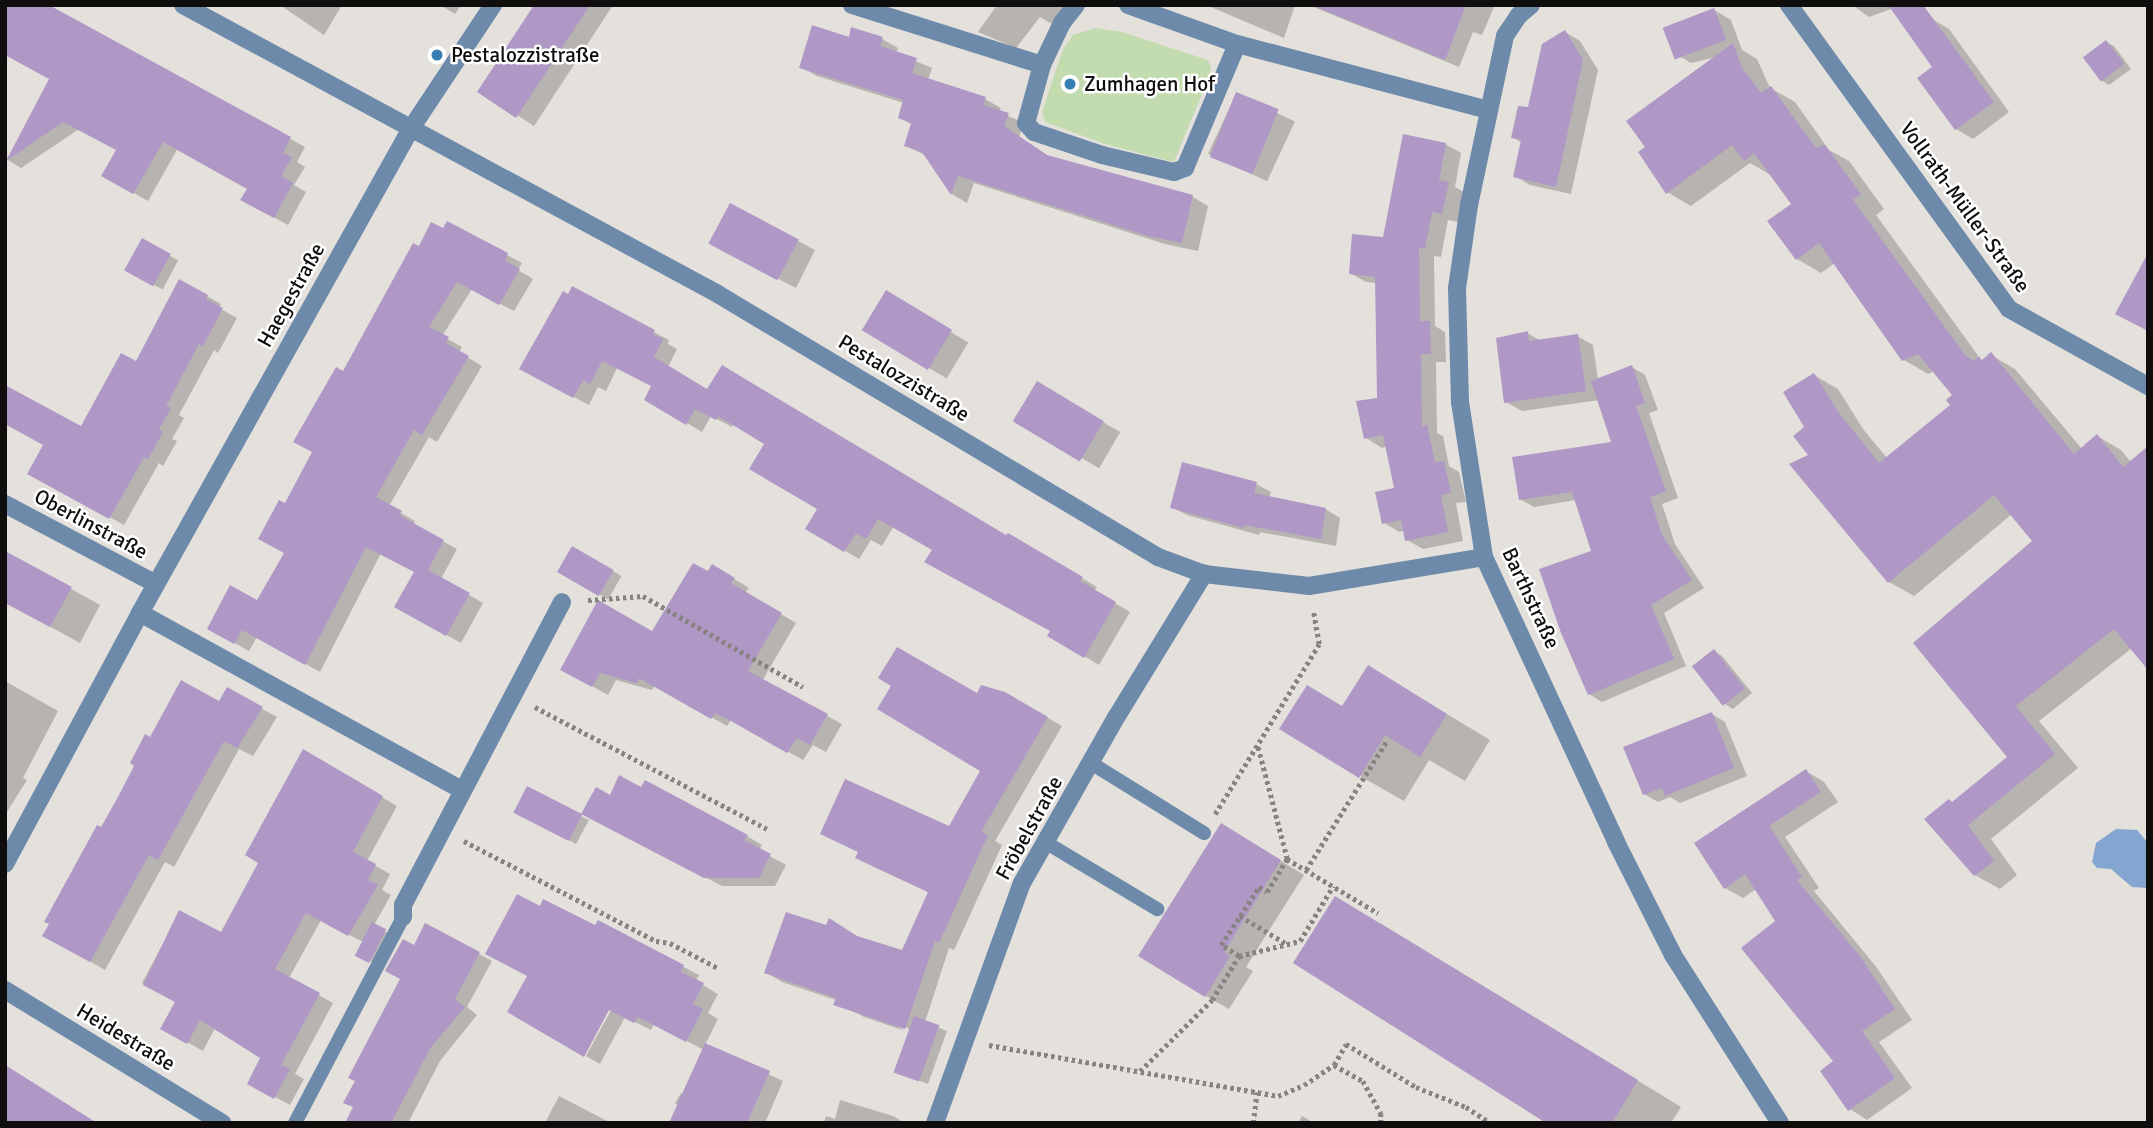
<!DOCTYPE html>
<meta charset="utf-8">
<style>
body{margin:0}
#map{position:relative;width:2153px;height:1128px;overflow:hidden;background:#e4e0dc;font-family:Signika,sans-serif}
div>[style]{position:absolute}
.green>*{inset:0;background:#c3dcaf}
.water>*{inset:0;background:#84a5cf}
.shadow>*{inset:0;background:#0003;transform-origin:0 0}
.building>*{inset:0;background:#af97c6;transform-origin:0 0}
.path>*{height:4.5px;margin-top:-2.25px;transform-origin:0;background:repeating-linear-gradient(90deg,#868380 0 3.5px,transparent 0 7px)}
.service>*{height:14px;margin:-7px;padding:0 7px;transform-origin:7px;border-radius:7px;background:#6d8aaa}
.minor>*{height:18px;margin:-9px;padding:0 9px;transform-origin:9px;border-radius:9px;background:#6d8aaa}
.dots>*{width:19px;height:19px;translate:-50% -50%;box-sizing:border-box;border:4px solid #fff;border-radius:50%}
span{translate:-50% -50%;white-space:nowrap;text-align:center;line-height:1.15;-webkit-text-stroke:5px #fff;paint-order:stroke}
.poi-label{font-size:21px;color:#100e0d}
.left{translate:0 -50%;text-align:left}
.street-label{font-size:21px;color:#100e0d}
.frame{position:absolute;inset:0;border:7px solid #100e0d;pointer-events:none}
</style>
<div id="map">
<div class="green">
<i style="clip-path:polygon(1096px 28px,1122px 32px,1208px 60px,1211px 67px,1209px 77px,1174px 162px,1105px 144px,1045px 122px,1042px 112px,1063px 49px,1073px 35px)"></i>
</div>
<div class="water">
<i style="clip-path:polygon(2116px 829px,2137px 830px,2148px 843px,2148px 888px,2132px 887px,2111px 869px,2097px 868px,2092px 862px,2096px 843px)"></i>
</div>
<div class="shadow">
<i style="clip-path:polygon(5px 5px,45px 5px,305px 147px,297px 162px,305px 167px,294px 185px,306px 192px,288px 225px,257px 208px,249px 188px,178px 148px,148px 201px,104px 176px,118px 150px,79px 129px,21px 168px,8px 160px,51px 79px,7px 55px,5px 57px)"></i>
<i style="clip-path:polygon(280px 5px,342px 5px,324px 35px)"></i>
<i style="clip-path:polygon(440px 5px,461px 5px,455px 14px)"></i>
<i style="clip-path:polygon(536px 5px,613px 5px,534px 126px,480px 91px)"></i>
<i style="clip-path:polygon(997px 5px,1073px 5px,1057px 27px,1040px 17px,1016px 48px,978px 32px)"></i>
<i style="clip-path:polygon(1206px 5px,1295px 5px,1284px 38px)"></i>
<i style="clip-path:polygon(1309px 5px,1491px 5px,1494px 7px,1482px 35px,1473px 32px,1459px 67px)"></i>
<i style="clip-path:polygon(1852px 5px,1902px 5px,1869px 17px)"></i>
<i style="clip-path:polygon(1714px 10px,1731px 20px,1742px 50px,1757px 59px,1770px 88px,1795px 102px,1829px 150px,1849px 161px,1884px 209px,1876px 215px,1982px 361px,1991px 355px,2015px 369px,2082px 449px,2097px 436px,2121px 450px,2131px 462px,2132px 648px,2039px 721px,2078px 768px,1991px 839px,2017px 875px,2000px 889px,1975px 875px,1926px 819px,1953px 803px,2009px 758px,2035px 541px,2012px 514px,1914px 596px,1889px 582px,1811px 456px,1806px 427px,1814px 375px,1838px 389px,1863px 429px,1887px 458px,1952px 405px,1955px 396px,1934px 371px,1928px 374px,1904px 360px,1835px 263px,1821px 273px,1797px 259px,1793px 204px,1769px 174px,1750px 163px,1691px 206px,1667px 192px,1648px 147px,1717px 57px,1691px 63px,1674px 53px)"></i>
<i style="clip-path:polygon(1932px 19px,1949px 29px,2009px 112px,1973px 139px,1956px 129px,1935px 67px)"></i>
<i style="clip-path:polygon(1565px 32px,1580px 41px,1598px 70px,1571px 194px,1530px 185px,1515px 176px,1522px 143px,1513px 137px)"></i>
<i style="clip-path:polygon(850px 39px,882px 39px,898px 48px,896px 53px,932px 68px,928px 80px,985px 99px,1001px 108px,999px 112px,1024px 123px,1019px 137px,1050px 157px,1193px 197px,1208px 206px,1198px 251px,1165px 244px,974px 183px,967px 203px,952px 194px,927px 156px,906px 146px,913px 125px,900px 118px,904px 103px,817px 76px,801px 67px)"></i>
<i style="clip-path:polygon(2106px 42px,2114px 46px,2131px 69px,2109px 85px,2101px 80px)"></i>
<i style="left:1236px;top:94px;width:65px;height:66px;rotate:25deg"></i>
<i style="clip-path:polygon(1445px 144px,1461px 153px,1455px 187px,1464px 192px,1458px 222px,1448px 220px,1441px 257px,1434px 256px,1435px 326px,1445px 332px,1446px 362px,1436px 362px,1437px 433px,1443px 436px,1449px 466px,1459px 472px,1466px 502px,1456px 503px,1463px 541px,1423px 549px,1407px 540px,1405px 530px,1399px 532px,1383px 522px,1396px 489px,1387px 446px,1382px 448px,1366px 438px,1379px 400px,1377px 283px,1366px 282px,1350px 273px,1384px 239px)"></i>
<i style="clip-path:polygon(730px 205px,815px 250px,796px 288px,728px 253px)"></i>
<i style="clip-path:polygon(448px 223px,522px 263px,518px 270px,533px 279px,514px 311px,472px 289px,442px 336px,462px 347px,459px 352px,482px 366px,437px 442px,429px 437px,389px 506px,415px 521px,413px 525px,457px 549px,441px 579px,483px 603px,461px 643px,397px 607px,416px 572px,381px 553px,320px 672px,257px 637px,249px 651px,209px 629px,258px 602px,286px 552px,285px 505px,314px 452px,343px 373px,420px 249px,444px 231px)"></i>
<i style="left:142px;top:241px;width:41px;height:33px;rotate:28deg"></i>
<i style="clip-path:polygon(180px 281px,221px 304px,219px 308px,237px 318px,218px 353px,214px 350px,179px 415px,184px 418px,172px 439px,177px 441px,163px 466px,159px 463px,124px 525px,44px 482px,81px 428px,136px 364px)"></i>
<i style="clip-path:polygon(573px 289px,669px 340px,668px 344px,677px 349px,668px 367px,708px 391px,1007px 537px,1008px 535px,1097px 587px,1094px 591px,1130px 612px,1099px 665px,1049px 635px,1052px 631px,934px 549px,894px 526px,882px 546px,871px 540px,859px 559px,807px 528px,819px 508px,766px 444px,734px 424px,732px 427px,711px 416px,702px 432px,646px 399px,653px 386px,617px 368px,606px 391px,598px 387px,589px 405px,536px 377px)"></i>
<i style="left:886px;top:293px;width:96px;height:42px;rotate:31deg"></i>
<i style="clip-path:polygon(1527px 333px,1541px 341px,1577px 336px,1593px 345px,1598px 380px,1632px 367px,1645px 375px,1658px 410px,1649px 413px,1678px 498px,1662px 504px,1675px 544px,1704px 588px,1664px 613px,1686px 666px,1602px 702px,1589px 694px,1593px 552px,1576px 500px,1534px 507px,1520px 499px,1614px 444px,1599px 400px,1522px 411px,1506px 402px)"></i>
<i style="left:1037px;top:384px;width:96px;height:42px;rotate:30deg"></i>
<i style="clip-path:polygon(1256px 484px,1271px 492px,1269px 498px,1325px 509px,1340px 518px,1336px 546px,1260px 532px,1259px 535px,1187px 515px,1172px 507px)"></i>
<i style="left:573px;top:548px;width:56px;height:27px;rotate:30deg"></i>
<i style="clip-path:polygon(5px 552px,100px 605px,80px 643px,5px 602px)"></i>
<i style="clip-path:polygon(713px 566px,749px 588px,745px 593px,796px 623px,762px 681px,842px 724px,826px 752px,813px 745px,803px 760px,731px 720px,727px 726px,655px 685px,652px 690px,616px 680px,608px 695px,562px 669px,653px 634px)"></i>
<i style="clip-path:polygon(1714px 651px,1722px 656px,1752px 693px,1733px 709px,1725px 704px,1695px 667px)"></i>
<i style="clip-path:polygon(1369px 667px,1490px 740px,1465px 781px,1429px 760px,1404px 801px,1360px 776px,1343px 708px)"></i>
<i style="clip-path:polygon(5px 681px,58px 711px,23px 778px,27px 780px,5px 815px)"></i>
<i style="clip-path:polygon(227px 690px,277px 717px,253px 756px,239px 749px,174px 867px,165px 862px,105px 970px,44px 935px,151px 739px,220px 703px)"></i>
<i style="clip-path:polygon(1005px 693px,1062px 726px,995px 841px,1002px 845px,954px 950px,949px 948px,925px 1022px,947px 1031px,928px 1084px,897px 1072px,911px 1030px,898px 1023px,897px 1026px,905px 1031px,864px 1017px,849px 1009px,903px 953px,930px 893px,872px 866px,950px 828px,983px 771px,977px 695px)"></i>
<i style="clip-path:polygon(1712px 714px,1725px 722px,1747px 776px,1680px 803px,1670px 797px,1658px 802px,1644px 794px)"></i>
<i style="clip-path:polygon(304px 752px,397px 806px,367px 861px,390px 874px,382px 890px,391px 895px,374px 925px,393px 936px,377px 965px,357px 954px,363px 942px,321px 920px,289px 978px,333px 1003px,295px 1074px,304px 1079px,290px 1105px,249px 1083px,263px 1058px,215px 1028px,203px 1051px,162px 1028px,177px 1002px,142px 983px,180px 912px,221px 935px,261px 862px)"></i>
<i style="clip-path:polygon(1806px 771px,1824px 782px,1838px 802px,1785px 837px,1819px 888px,1814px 891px,1877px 968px,1912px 1020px,1879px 1042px,1912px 1088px,1867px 1120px,1850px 1109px,1835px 1061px,1777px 921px,1756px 889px,1743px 898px,1725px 888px)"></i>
<i style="clip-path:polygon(516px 812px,581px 816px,589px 820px,576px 844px)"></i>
<i style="clip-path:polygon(599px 822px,747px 836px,762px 845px,759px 850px,786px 865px,775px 886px,722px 886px)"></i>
<i style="clip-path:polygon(1245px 839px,1304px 875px,1246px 967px,1253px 971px,1229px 1009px,1206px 996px)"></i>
<i style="clip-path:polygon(540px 908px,596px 928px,599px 922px,699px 975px,696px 981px,718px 994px,708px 1013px,718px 1019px,705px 1045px,783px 1081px,765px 1123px,706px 1123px,675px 1103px,681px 1093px,684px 1095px,704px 1050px,654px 1024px,651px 1030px,625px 1017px,600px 1064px,586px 1056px,615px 1003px,529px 976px)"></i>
<i style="clip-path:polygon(1380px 923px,1681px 1107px,1671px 1123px,1550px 1123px)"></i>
<i style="clip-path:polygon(843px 933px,836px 1000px,782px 982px,766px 972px)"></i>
<i style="clip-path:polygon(415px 947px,479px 954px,492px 961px,467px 1007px,477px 1015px,440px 1061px,408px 1123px,347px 1123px)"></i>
<i style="clip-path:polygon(559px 1096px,611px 1123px,545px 1123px)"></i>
<i style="clip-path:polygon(840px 1100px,893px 1116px,905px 1123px,824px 1123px,826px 1116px,835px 1119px)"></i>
<i style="clip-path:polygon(1302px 1116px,1314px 1123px,1298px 1123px)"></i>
</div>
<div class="building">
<i style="clip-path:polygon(5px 5px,49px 5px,291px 137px,283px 153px,292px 157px,281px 176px,293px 183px,274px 218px,240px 200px,247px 189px,163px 142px,133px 194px,101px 176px,116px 150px,63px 122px,6px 161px,49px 79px,5px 55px)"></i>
<i style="clip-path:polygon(534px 5px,590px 5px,516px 118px,477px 92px)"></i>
<i style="clip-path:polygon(1311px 5px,1466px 5px,1445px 60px)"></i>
<i style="clip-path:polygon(1888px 5px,1923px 5px,1994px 102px,1955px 130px,1917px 78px,1932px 67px)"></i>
<i style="left:1714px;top:8px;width:34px;height:55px;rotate:69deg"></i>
<i style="clip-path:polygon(812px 25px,849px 37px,851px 27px,883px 37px,880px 46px,917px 58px,912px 73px,986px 97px,983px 105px,1009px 113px,1004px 126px,1047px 155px,1193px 195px,1182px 243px,1148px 236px,958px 176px,951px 195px,922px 152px,904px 146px,911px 123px,898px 118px,903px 100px,799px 68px)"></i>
<i style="clip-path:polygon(1565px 30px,1583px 60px,1556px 187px,1513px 177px,1521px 140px,1511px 138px,1518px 106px,1528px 107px,1542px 44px)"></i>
<i style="left:2106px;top:40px;width:30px;height:29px;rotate:53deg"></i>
<i style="clip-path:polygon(1733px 43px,1742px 68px,1761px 93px,1771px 86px,1816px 148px,1825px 145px,1861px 194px,1853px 200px,1965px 355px,1973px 361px,1979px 357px,1982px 360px,1991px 352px,2074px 454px,2097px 434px,2123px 467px,2148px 446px,2148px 670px,2114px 629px,2016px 706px,2055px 754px,1968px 825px,1994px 861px,1974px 876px,1924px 819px,1949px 799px,1952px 802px,2007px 757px,1913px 643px,2032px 541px,1994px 495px,1888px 583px,1789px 464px,1808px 455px,1793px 436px,1804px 427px,1783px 392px,1814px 373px,1839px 413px,1879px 463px,1950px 405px,1946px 400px,1952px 395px,1918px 354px,1902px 361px,1819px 243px,1796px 260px,1767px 221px,1791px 204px,1754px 153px,1744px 161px,1732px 145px,1666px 194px,1638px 152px,1645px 147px,1626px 121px)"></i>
<i style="left:1236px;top:92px;width:46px;height:70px;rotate:22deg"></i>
<i style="clip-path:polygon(1403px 134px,1446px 143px,1439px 180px,1449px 182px,1442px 214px,1432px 212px,1425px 249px,1419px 248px,1420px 321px,1430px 321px,1431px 354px,1421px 354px,1422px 426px,1427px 425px,1435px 462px,1444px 461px,1451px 493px,1441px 495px,1448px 532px,1405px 541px,1401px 520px,1382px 524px,1375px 492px,1394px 488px,1383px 435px,1364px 439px,1356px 401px,1377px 398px,1375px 277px,1349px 274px,1352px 234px,1383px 237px)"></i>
<i style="left:730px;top:203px;width:78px;height:46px;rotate:28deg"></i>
<i style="clip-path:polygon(447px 221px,508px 253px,505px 261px,520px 269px,499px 305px,457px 282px,429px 327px,449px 337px,446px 343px,469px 356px,422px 435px,414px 430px,376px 497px,402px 511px,399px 515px,444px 540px,428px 570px,470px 593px,446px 636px,394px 607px,414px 572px,366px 547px,305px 665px,242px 630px,234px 644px,207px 629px,230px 585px,257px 600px,284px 553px,258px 539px,279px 500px,285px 503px,312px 452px,293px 442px,336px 367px,343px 371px,413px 243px,419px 246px,431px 222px,443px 228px)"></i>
<i style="left:142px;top:238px;width:33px;height:37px;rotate:29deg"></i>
<i style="clip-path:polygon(2148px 253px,2148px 331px,2115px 314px)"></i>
<i style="clip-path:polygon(179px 279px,208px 295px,206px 299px,223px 308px,203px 346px,199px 344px,166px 406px,171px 408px,159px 429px,163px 432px,148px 459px,144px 457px,109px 519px,27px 474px,43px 445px,5px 424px,5px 385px,81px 426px,121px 353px,136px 361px)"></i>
<i style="clip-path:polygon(572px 286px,655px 330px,653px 334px,663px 339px,654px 357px,707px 389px,722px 365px,1006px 535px,1008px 533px,1083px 577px,1080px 581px,1116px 602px,1084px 658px,1047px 636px,1050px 631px,924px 562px,932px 550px,878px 519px,866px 539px,856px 533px,844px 552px,805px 529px,817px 509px,749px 469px,764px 444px,718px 416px,716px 420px,695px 409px,686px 425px,644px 400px,651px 386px,602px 361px,590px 384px,583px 380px,573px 398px,519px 369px,563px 291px,568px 294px)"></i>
<i style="left:886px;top:290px;width:77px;height:47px;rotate:31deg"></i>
<i style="clip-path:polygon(1528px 331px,1529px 341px,1578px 334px,1586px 391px,1504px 403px,1496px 338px)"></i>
<i style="clip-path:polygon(1632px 365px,1645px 403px,1636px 406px,1666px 491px,1650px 497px,1662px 535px,1692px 580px,1651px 605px,1674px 659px,1588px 695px,1561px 633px,1539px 569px,1591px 551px,1572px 492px,1519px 500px,1512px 457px,1611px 442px,1591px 381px)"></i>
<i style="left:1037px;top:381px;width:78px;height:47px;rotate:31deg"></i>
<i style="clip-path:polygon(1182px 462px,1257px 482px,1254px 493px,1326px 508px,1321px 539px,1245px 525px,1244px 528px,1170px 508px)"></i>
<i style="left:572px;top:546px;width:48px;height:30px;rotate:30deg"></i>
<i style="clip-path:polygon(5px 551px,72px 587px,50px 627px,5px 603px)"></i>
<i style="clip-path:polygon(693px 563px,708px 571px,712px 564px,735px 578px,731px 583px,782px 613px,748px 671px,828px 714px,810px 745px,797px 738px,787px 753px,731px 721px,715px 713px,711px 719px,639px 678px,637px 683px,600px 673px,592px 687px,560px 670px,598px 600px,652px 631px)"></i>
<i style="clip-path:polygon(897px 647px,977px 693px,981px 685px,1005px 692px,1048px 717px,981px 832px,988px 835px,939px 943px,935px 941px,905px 1029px,833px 1005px,836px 998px,764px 973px,786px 912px,826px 925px,829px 918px,857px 936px,902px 950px,928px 892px,855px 858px,858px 852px,820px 834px,845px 779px,949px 826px,980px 771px,877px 709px,891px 686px,878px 678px)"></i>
<i style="left:1714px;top:649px;width:50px;height:28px;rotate:52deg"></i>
<i style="clip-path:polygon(1368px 665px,1447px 714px,1420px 757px,1385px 735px,1359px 778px,1279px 729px,1307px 685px,1342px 706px)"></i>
<i style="clip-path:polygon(181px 680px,219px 701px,227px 687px,263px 707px,237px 748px,224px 741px,158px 860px,149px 855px,90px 962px,42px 936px,49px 924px,44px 922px,97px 825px,101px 827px,118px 797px,134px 766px,130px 763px,145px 734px,150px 737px)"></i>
<i style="clip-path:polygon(1712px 712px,1734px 768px,1665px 796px,1662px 788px,1643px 795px,1623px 747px)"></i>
<i style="clip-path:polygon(303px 749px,383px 796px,353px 852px,376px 864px,368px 880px,378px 885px,348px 936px,306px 913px,275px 969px,320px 993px,281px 1065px,290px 1069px,274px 1099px,247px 1084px,260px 1058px,200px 1020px,187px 1044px,160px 1029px,175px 1002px,143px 985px,179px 910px,221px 932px,258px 863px,245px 855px)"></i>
<i style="clip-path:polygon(1806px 769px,1821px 792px,1769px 826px,1802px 877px,1797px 880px,1859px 955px,1895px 1009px,1862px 1031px,1895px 1078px,1848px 1111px,1820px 1071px,1833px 1061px,1741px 948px,1775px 921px,1745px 874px,1724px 889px,1694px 843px)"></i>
<i style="clip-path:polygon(619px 775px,641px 787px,645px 780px,748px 835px,744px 840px,771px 854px,759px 878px,704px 878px,581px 814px,596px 787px,610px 795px)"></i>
<i style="left:527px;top:786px;width:62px;height:30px;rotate:27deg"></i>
<i style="clip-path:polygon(1221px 823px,1281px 860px,1224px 952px,1230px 956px,1205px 997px,1138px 956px)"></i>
<i style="clip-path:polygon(517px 894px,540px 906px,543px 899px,595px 925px,598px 920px,684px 965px,681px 972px,704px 983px,693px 1004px,703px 1009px,686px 1042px,638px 1017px,634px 1023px,609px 1010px,584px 1057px,507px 1012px,527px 976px,485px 954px)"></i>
<i style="clip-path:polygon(1335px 896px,1638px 1080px,1612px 1123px,1546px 1123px,1293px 963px)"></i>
<i style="left:372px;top:922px;width:16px;height:38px;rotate:27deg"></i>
<i style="clip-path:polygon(425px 923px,480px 952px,455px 999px,465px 1007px,431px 1047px,391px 1123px,345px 1123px,353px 1107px,343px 1103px,355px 1081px,348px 1078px,400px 979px,385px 971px,403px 939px,414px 945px)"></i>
<i style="left:914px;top:1016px;width:27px;height:60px;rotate:20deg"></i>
<i style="clip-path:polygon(705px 1043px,770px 1071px,747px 1123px,669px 1123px)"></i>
<i style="clip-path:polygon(5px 1065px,29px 1080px,97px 1123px,5px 1123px)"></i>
</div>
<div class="path">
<i style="left:588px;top:600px;width:55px;rotate:-4.2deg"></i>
<i style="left:643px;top:596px;width:184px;rotate:29.6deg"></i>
<i style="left:535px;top:707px;width:262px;rotate:27.7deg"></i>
<i style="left:1215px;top:814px;width:199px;rotate:-58.5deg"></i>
<i style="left:1319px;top:644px;width:34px;rotate:-100deg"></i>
<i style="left:464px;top:841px;width:216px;rotate:27.5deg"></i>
<i style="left:656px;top:941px;width:14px;rotate:8deg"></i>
<i style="left:670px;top:943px;width:54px;rotate:27.5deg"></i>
<i style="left:1287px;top:859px;width:106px;rotate:30.7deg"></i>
<i style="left:1306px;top:870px;width:151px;rotate:-58deg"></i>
<i style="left:1240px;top:916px;width:55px;rotate:30.8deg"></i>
<i style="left:1239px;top:956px;width:63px;rotate:-13.8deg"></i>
<i style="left:1300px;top:941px;width:64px;rotate:-59deg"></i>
<i style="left:989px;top:1045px;width:293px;rotate:10deg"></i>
<i style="left:1278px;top:1096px;width:28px;rotate:-23deg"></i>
<i style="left:1304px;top:1085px;width:36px;rotate:-34deg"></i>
<i style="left:1334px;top:1065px;width:24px;rotate:-60deg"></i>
<i style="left:1346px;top:1044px;width:82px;rotate:31.6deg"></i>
<i style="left:1416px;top:1087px;width:54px;rotate:21.8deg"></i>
<i style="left:1466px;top:1107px;width:30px;rotate:33deg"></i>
<i style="left:1334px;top:1065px;width:33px;rotate:29deg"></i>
<i style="left:1363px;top:1081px;width:37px;rotate:61deg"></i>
<i style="left:1381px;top:1113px;width:10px;rotate:90deg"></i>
<i style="left:1140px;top:1071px;width:101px;rotate:-44.6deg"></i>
<i style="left:1212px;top:1000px;width:52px;rotate:-58.5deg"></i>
<i style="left:1239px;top:956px;width:21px;rotate:-149deg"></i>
<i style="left:1221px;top:945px;width:69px;rotate:-56.8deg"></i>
<i style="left:1259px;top:887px;width:9px;rotate:32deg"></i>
<i style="left:1267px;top:892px;width:39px;rotate:-59deg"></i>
<i style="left:1287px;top:859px;width:119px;rotate:-104.6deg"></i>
<i style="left:1253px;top:1123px;width:31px;rotate:-83deg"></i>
</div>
<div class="service">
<i style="left:1091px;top:763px;width:133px;rotate:31.8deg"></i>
<i style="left:1045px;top:842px;width:131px;rotate:30.9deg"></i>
<i style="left:295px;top:1123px;width:233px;rotate:-62.3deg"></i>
</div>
<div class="minor">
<i style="left:183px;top:5px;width:606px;rotate:28.38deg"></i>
<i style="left:716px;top:293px;width:515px;rotate:30.85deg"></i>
<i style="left:1158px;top:557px;width:49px;rotate:20.3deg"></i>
<i style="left:1204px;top:574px;width:106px;rotate:6.5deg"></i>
<i style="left:1309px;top:586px;width:177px;rotate:-9.4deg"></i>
<i style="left:852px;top:5px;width:199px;rotate:17.5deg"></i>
<i style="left:1076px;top:5px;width:23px;rotate:128deg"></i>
<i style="left:1062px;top:23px;width:47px;rotate:115.5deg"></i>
<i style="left:1042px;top:65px;width:60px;rotate:105.4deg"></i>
<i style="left:1026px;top:123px;width:12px;rotate:48deg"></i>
<i style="left:1034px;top:132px;width:72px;rotate:18.7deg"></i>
<i style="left:1102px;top:155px;width:74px;rotate:13.3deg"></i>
<i style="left:1174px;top:172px;width:12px;rotate:-20deg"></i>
<i style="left:1185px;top:168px;width:134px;rotate:-67.2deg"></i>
<i style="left:1128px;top:5px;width:116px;rotate:19.7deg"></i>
<i style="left:1237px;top:44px;width:260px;rotate:14.7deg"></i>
<i style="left:1531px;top:5px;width:16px;rotate:140deg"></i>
<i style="left:1519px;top:15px;width:25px;rotate:124deg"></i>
<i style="left:1505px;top:36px;width:173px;rotate:102deg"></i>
<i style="left:1469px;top:205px;width:84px;rotate:98.2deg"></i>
<i style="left:1457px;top:288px;width:114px;rotate:88.5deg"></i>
<i style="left:1460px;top:402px;width:157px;rotate:81.2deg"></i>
<i style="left:1484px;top:557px;width:314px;rotate:65.1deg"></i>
<i style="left:1616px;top:842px;width:127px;rotate:63.2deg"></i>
<i style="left:1673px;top:955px;width:199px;rotate:57.5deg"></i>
<i style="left:1789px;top:5px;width:375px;rotate:54.1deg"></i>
<i style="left:2009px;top:309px;width:159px;rotate:29deg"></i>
<i style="left:5px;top:504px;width:171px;rotate:27.9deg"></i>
<i style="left:140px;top:613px;width:367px;rotate:28.8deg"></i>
<i style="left:5px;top:864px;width:285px;rotate:-61.7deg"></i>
<i style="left:140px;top:613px;width:553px;rotate:-60.79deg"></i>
<i style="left:410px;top:130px;width:150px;rotate:-56.4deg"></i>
<i style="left:403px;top:917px;width:12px;rotate:-90deg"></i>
<i style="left:403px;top:905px;width:342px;rotate:-62.3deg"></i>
<i style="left:5px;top:990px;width:255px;rotate:31.5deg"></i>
<i style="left:935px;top:1123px;width:255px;rotate:-70.1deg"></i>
<i style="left:1022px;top:883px;width:192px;rotate:-60.4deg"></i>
<i style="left:1117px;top:716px;width:167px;rotate:-58.5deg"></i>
</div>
<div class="dots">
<i style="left:437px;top:55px;background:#367db2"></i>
<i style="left:1070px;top:84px;background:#367db2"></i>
</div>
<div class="poi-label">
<span class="left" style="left:451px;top:55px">Pestalozzistraße</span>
<span class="left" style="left:1084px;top:84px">Zumhagen Hof</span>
</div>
<div class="street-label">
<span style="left:1965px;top:207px;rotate:54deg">Vollrath-Müller-Straße</span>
<span style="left:291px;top:295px;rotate:-61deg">Haegestraße</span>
<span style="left:904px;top:378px;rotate:31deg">Pestalozzistraße</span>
<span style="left:91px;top:524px;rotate:28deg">Oberlinstraße</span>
<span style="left:1531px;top:598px;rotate:65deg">Barthstraße</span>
<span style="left:1029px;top:828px;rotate:-61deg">Fröbelstraße</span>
<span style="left:126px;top:1037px;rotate:31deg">Heidestraße</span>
</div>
<div class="frame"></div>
</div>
